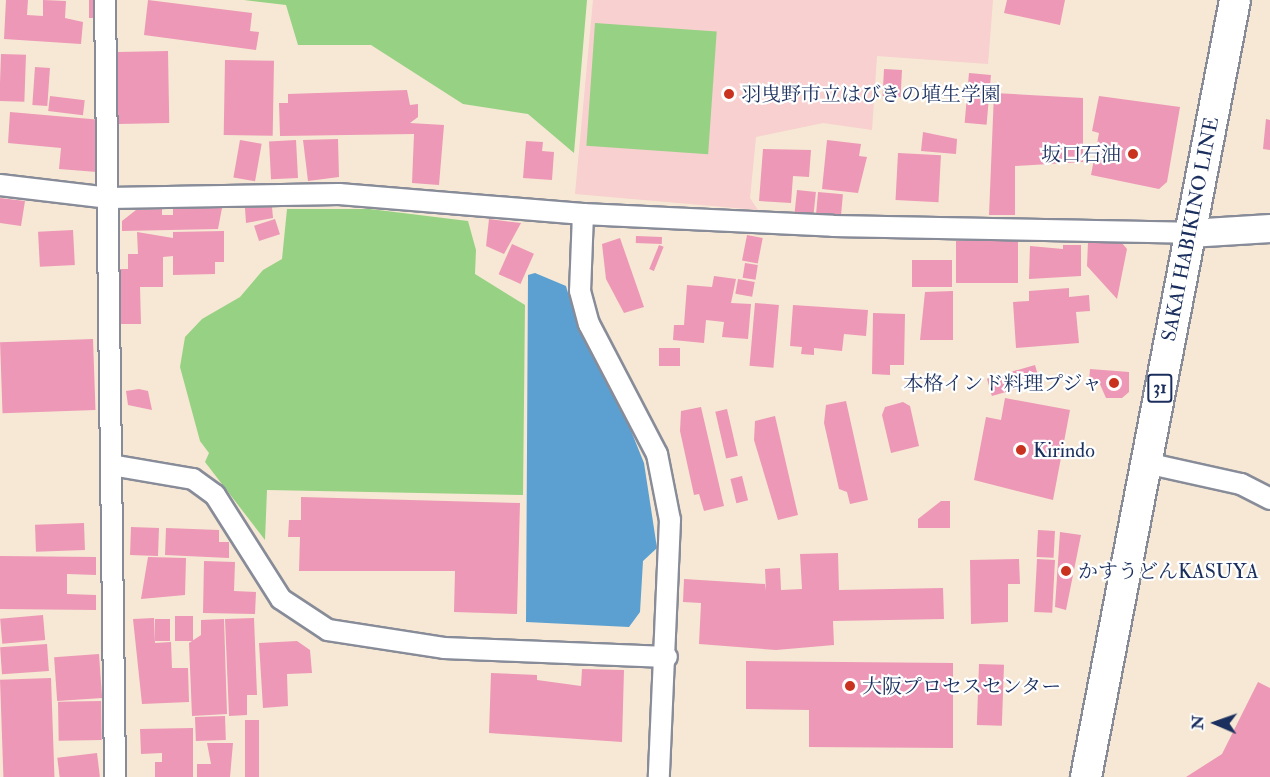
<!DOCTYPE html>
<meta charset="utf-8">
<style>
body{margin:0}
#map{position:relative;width:1270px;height:777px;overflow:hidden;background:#f6e8d4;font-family:"IM FELL Double Pica","Noto Serif JP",serif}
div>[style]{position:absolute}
.built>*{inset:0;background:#f7d0cf}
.green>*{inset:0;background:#97d184;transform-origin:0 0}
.water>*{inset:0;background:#5ba0d0}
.building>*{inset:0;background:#ed98b6;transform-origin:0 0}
.roads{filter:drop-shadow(2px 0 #888c99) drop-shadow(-2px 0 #888c99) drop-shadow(0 2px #888c99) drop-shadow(0 -2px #888c99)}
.street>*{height:20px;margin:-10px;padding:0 10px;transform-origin:10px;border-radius:10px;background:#fff}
.secondary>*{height:27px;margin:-13.5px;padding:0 13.5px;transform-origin:13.5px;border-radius:13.5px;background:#fff}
.primary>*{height:30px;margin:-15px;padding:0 15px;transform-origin:15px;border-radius:15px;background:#fff}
.dots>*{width:16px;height:16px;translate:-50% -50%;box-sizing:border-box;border:3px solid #fff;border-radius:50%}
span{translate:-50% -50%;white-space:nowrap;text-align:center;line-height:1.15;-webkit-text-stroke:4.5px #fff;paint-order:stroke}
.shield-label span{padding:2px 4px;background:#fff;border:2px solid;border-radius:4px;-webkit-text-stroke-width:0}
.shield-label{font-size:18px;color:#1b2f5e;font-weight:700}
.poi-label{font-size:20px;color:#1b2f5e}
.left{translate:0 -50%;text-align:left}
.right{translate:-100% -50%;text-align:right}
.street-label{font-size:20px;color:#1b2f5e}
.north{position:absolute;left:1186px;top:693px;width:60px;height:60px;-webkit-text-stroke:4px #fff;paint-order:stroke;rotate:272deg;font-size:16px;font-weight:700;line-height:24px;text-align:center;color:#1b2f5e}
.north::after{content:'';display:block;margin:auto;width:21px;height:27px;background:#1b2f5e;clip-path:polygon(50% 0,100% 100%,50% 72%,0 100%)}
</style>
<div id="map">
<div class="built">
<i style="clip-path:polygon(593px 0,993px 0,988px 64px,877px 56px,872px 130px,823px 123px,756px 137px,750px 198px,758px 210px,575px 194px)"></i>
</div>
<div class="green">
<i style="clip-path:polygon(244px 0,587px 0,574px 153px,528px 114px,463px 104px,371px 45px,298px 45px,286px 5px)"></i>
<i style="left:595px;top:23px;width:122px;height:123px;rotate:4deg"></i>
<i style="clip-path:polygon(287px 209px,370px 209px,468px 221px,476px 250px,475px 274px,525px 305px,523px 495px,267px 490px,265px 540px,205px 462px,209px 453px,200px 441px,180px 367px,185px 337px,202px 319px,240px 297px,263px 270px,282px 259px)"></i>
</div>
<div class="water">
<i style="clip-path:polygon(535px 273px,566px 286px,579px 331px,617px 396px,644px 463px,657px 548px,643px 561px,640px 612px,629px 627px,526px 622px,528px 275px)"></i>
</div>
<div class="building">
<i style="clip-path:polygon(6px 0,28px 0,27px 15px,43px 16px,43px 0,66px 1px,65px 18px,83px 22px,81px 44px,4px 39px)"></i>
<i style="left:89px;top:0;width:10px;height:18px"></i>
<i style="clip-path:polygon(148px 0,252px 13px,250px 31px,259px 32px,256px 50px,144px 35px)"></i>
<i style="clip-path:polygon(1007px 0,1065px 0,1060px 25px,1004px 13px)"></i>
<i style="left:168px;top:51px;width:72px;height:51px;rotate:89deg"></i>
<i style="left:1px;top:54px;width:25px;height:47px;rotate:2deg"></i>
<i style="left:225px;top:60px;width:49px;height:75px;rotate:1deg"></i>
<i style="left:35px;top:67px;width:15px;height:38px;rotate:4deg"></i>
<i style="left:884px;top:69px;width:18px;height:27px;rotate:3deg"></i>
<i style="left:969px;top:73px;width:22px;height:50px;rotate:5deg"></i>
<i style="clip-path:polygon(407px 90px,410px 105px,418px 104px,418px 117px,410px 123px,444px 125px,439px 185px,412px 183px,414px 134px,280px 136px,279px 103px,288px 103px,288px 94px)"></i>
<i style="clip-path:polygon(994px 93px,1083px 98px,1083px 162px,1015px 166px,1015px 215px,989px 215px)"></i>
<i style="left:50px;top:96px;width:35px;height:15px;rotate:7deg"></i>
<i style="clip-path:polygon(1099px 96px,1180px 107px,1167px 182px,1159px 189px,1091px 175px,1099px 133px,1092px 131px)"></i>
<i style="clip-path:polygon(10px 112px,102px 120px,97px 172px,59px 169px,61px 148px,8px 143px)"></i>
<i style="clip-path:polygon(1266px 119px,1270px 120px,1270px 150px,1263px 149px)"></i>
<i style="clip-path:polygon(923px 132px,957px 139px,956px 154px,921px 151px)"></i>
<i style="clip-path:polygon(338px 139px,339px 177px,308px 181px,303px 140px)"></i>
<i style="left:240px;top:140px;width:22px;height:38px;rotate:10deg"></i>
<i style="left:296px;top:140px;width:38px;height:27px;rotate:87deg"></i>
<i style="clip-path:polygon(827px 140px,861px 144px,859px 156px,867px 157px,858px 193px,822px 189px)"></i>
<i style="clip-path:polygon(526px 141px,543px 142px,542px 151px,554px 152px,552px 180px,523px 178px)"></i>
<i style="clip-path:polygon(763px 149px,811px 150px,809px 177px,793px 176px,791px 203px,759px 201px)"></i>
<i style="left:898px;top:153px;width:43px;height:47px;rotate:3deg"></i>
<i style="left:797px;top:190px;width:19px;height:23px;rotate:6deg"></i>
<i style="left:818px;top:192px;width:25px;height:23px;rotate:5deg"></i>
<i style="clip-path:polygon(0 198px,25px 201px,21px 226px,0 223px)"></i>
<i style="clip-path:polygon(272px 207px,273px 218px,246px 223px,245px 208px)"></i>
<i style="clip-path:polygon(222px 208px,218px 229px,122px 231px,122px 221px,136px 210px,162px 209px,162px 215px,173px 215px,173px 209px)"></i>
<i style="left:275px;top:219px;width:16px;height:22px;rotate:72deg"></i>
<i style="clip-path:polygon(489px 219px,521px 223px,504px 254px,486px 246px)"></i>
<i style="left:73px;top:230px;width:35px;height:35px;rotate:87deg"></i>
<i style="clip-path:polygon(224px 231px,224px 262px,215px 262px,215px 274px,173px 275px,173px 256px,163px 257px,163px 287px,140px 287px,141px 324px,119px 324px,118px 269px,128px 269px,128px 254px,138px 254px,137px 232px,173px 238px,173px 232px)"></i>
<i style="left:747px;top:235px;width:16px;height:26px;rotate:11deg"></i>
<i style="left:636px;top:236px;width:26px;height:7px;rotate:2deg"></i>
<i style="clip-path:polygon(620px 238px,644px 307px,624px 313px,606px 279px,602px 244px)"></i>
<i style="left:956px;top:241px;width:62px;height:42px"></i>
<i style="clip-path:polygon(1088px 242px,1121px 242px,1127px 249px,1117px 299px,1087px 266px)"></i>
<i style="left:512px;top:244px;width:24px;height:33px;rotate:24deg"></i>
<i style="left:659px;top:245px;width:5px;height:26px;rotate:22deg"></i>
<i style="clip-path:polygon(1063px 245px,1081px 245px,1081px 276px,1029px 279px,1030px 246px,1063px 249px)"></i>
<i style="left:912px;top:260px;width:40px;height:27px"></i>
<i style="left:745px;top:263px;width:13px;height:15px;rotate:9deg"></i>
<i style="clip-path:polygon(714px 276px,736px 279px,731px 303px,751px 304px,748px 339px,722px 337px,724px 322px,706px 320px,704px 343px,673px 340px,674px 325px,684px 325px,687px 285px,712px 287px)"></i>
<i style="left:738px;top:279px;width:17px;height:15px;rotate:10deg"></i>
<i style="clip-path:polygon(1069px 288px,1069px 297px,1089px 295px,1090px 311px,1076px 312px,1079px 343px,1016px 348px,1013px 302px,1029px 301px,1029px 291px)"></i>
<i style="clip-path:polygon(953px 291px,953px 340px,920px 340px,925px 292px)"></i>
<i style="left:755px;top:303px;width:24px;height:63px;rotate:5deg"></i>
<i style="clip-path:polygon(793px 305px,868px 310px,866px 336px,844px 334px,842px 351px,814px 348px,814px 355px,801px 354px,802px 347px,790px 346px)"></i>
<i style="clip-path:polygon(873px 313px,905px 314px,904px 365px,890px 365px,890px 375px,872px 374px)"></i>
<i style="left:93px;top:339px;width:71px;height:93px;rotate:88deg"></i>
<i style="left:659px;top:348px;width:21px;height:18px"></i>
<i style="left:1035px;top:365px;width:18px;height:50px;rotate:74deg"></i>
<i style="clip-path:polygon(1090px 369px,1129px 372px,1129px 392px,1122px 398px,1106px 398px,1099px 382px,1089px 382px)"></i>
<i style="clip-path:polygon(139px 389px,148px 391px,152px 410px,128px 405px,126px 391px)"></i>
<i style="clip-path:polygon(1005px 398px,1070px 410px,1053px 500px,974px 480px,986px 417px,1001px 420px)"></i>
<i style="clip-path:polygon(846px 401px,868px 500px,850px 504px,847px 492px,839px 489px,824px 423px,826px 405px)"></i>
<i style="clip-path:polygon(903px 402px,910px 406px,919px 446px,891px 453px,882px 415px,885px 407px)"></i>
<i style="clip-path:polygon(701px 407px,724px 506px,704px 511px,699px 494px,694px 495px,680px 431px,681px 411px)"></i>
<i style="left:727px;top:409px;width:48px;height:12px;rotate:77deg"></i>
<i style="clip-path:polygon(775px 416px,798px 515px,778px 520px,754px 440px,755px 421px)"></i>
<i style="left:742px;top:476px;width:25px;height:12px;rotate:76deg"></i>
<i style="clip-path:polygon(301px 497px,520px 503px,517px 614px,454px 612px,455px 571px,299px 571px,300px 537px,288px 537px,289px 520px,301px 520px)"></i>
<i style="clip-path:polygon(941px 501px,950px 501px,950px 528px,918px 528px,918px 519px)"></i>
<i style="left:84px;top:523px;width:27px;height:49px;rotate:88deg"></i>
<i style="left:131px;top:527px;width:28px;height:28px;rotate:2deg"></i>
<i style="clip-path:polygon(166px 528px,219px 530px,219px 542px,229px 542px,229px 558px,165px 555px)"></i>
<i style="left:1038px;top:530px;width:17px;height:27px;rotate:3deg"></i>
<i style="clip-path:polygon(1060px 532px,1081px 535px,1066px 610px,1055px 607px)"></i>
<i style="clip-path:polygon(838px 553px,839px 590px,943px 588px,944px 619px,833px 621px,834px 645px,776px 650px,699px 644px,701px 603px,683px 602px,684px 579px,765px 584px,766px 591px,765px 569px,780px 568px,781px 590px,802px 589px,800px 554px)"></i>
<i style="clip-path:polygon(0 556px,96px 557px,96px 575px,67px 574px,67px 594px,96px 595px,96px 610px,0 609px)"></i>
<i style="clip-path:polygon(148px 557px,186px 558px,185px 595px,141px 599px)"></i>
<i style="clip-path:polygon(1019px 559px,1020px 584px,1008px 584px,1008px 622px,971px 624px,970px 560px)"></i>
<i style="left:1037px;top:559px;width:18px;height:53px;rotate:3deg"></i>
<i style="clip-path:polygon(204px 561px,235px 562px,234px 591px,256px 592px,255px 614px,203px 613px)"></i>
<i style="left:43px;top:615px;width:25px;height:43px;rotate:85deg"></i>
<i style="left:193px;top:616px;width:25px;height:18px;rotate:90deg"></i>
<i style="clip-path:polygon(154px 618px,155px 643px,171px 642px,172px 668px,188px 668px,189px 702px,142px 704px,133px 619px)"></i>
<i style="clip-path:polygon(254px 618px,257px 695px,247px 695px,247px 715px,229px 716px,225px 619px)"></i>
<i style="left:155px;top:619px;width:15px;height:22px"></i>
<i style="clip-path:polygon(224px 619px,227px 714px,192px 716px,189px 643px,201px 635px,201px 620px)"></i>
<i style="clip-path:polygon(297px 641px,310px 650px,312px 673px,287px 674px,288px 706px,263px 708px,259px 643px)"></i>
<i style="left:47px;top:644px;width:27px;height:47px;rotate:86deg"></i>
<i style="left:99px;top:654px;width:44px;height:45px;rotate:86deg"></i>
<i style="clip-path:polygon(746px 661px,953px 663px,953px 748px,809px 747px,809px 710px,746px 709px)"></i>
<i style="left:979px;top:664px;width:25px;height:61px;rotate:2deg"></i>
<i style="clip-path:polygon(582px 669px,624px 670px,622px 742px,489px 733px,491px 673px,537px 675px,537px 680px,581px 686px)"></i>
<i style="left:51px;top:678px;width:99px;height:51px;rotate:88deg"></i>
<i style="clip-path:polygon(1258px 682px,1270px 688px,1270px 777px,1186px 777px,1222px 754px)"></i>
<i style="left:101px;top:701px;width:39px;height:43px;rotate:89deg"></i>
<i style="left:225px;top:716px;width:24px;height:30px;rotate:88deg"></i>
<i style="left:245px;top:720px;width:14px;height:57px"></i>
<i style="clip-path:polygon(193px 728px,193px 777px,155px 777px,155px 762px,162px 762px,162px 753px,141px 754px,140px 729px)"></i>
<i style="clip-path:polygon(207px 743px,233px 743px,230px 777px,197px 777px,197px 764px,211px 764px)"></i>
<i style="left:97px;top:753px;width:24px;height:40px;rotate:83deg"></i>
</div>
<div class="roads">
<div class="street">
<i style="left:105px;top:0;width:777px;rotate:89.26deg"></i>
<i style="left:0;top:185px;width:110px;rotate:6.8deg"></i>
<i style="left:109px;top:198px;width:230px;rotate:-1deg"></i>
<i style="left:339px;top:194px;width:245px;rotate:4.7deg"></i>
<i style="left:583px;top:214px;width:250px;rotate:2.7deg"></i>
<i style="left:833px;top:226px;width:356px;rotate:1.1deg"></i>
<i style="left:583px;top:214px;width:77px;rotate:92.2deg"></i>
<i style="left:580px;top:291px;width:34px;rotate:75deg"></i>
<i style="left:589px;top:324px;width:147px;rotate:62.4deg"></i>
<i style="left:657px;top:454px;width:67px;rotate:78.9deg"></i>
<i style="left:670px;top:520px;width:257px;rotate:92.5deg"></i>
<i style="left:1146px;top:463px;width:97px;rotate:12.5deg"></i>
<i style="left:1241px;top:484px;width:33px;rotate:27deg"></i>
<i style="left:111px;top:465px;width:83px;rotate:9.7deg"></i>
<i style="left:193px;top:479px;width:27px;rotate:36deg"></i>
<i style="left:215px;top:495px;width:123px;rotate:57.6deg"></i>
<i style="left:281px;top:599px;width:56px;rotate:33.4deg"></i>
<i style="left:328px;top:630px;width:117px;rotate:8.8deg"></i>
<i style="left:444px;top:648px;width:223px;rotate:2.3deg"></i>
</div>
<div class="secondary">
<i style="left:1189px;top:233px;width:81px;rotate:-3.5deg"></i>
</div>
<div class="primary">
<i style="left:1086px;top:777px;width:791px;rotate:-79.14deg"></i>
</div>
</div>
<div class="dots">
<i style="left:729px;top:94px;background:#c8321e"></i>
<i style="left:1133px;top:154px;background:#c8321e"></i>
<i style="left:1114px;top:383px;background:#c8321e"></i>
<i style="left:1021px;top:450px;background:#c8321e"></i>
<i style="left:1066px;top:571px;background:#c8321e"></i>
<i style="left:850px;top:686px;background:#c8321e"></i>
</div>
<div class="shield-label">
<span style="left:1160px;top:388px">31</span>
</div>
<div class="poi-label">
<span class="left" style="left:741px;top:94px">羽曳野市立はびきの埴生学園</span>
<span class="right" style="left:1121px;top:154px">坂口石油</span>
<span class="right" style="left:1102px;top:383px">本格インド料理プジャ</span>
<span class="left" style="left:1033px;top:450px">Kirindo</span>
<span class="left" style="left:1078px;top:571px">かすうどんKASUYA</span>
<span class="left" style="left:862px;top:686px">大阪プロセスセンター</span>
</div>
<div class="street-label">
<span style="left:1190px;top:229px;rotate:-79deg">SAKAI HABIKINO LINE</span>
</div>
<div class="north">N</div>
</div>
